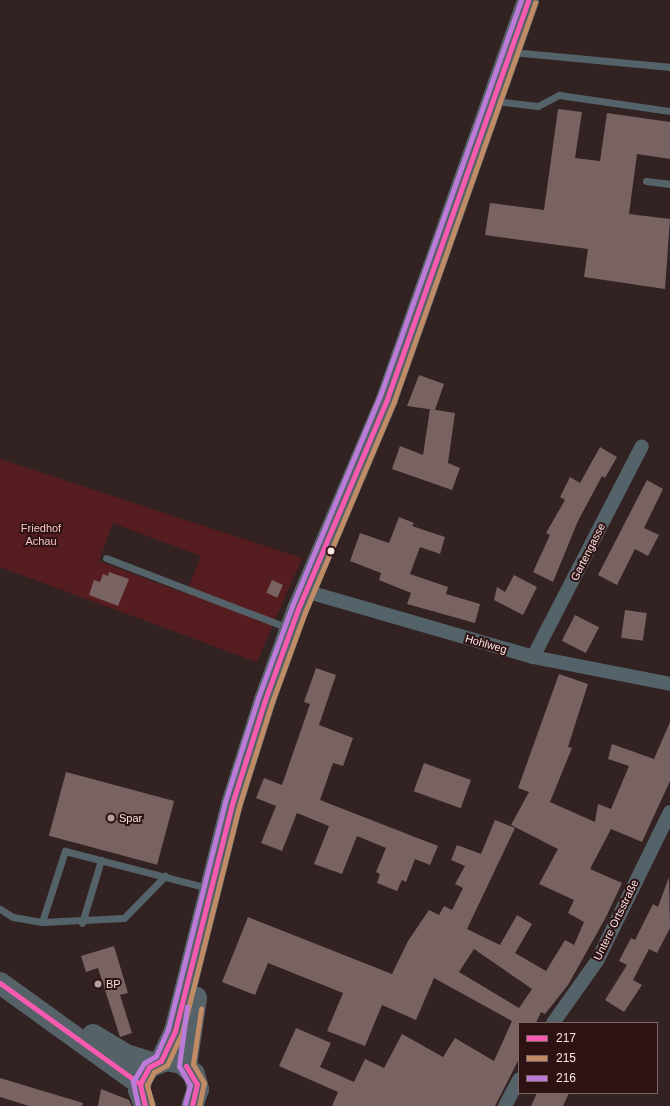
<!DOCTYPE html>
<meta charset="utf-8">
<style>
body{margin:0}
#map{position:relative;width:670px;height:1106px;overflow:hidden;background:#322222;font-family:Arial,sans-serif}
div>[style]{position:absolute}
.green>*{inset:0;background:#551d20}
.building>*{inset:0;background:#786262;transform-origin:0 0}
.lane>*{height:7px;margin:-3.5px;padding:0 3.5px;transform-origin:3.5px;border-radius:3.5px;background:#546369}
.street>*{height:14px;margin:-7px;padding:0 7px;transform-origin:7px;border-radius:7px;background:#546369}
.primary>*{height:22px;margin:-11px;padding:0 11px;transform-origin:11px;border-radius:11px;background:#556268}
.bus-1>*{height:5px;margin:-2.5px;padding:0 2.5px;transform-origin:2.5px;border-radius:2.5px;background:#f75aaf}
.bus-2>*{height:5px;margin:-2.5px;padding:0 2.5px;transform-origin:2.5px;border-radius:2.5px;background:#c18c65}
.bus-3>*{height:5px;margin:-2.5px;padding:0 2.5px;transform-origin:2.5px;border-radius:2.5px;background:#bd7bd9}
.dots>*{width:11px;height:11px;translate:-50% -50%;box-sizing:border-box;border:2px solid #2e1213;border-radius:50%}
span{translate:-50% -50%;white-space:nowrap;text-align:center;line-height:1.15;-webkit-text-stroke:4px #2e1213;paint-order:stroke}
.park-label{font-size:11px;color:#f2c6c5}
.street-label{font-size:11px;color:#f9e4e3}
.poi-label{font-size:11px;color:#f9e4e3}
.left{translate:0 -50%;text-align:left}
.legend{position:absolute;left:518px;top:1022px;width:140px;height:72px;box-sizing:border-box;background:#2e1213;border:1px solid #7f6666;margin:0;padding:5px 7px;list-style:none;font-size:12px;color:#f9e4e3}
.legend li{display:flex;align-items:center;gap:8px;height:20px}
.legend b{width:20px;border:1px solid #7f6666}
</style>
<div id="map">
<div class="green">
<i style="clip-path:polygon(evenodd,0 459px,302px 558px,257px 662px,0 567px,0 459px,113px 523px,201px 556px,186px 594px,99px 561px,113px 523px)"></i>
</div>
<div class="building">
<i style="clip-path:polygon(558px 109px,582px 112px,575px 158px,600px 161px,607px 113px,670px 122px,670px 159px,637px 154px,629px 214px,670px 219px,665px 289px,584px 277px,588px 249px,485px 235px,490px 203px,544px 210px)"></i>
<i style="clip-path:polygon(419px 375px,444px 384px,435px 410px,407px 406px)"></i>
<i style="clip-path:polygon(430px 409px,455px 413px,448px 463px,460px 468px,452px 490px,392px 469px,400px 446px,423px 455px)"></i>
<i style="clip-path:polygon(600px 447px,617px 457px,605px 478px,602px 476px,578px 521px,553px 582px,533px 572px,550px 535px,546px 533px,565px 500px,560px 497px,570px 477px,580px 483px)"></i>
<i style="clip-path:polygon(647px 480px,663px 489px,644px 528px,659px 535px,648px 556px,635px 549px,617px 585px,598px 575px)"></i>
<i style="clip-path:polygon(399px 517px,414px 523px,412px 526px,445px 537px,440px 554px,420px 547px,410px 574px,448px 587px,446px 594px,480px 604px,475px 623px,407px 604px,411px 593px,379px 580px,381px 573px,350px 561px,360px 533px,389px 543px)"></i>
<i style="clip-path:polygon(109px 572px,129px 579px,118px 606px,89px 595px,94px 580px,100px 582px,103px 574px,108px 576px)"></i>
<i style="clip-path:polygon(514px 575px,537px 587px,523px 615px,494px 600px,497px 587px,505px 592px)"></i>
<i style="left:272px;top:580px;width:12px;height:14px;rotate:24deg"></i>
<i style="left:625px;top:610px;width:22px;height:28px;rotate:8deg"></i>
<i style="left:575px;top:615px;width:27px;height:29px;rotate:27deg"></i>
<i style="clip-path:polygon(316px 668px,336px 675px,319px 725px,353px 738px,343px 766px,333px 763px,320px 800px,438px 846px,430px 865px,415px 859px,406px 882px,402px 880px,397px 891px,377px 883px,380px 874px,376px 872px,386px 848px,357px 836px,342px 874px,314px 864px,329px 826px,297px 813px,282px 851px,261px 843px,276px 806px,256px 798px,264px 778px,282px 785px,310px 704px,304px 702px)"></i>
<i style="clip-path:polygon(evenodd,559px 674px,588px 684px,568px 747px,572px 748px,550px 802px,595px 822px,598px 804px,611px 809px,629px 766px,608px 759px,612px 744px,654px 759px,670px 722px,670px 781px,642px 842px,611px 829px,590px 869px,622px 883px,606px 917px,568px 985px,545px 1014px,541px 1012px,536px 1023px,519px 1023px,519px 1059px,495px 1106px,332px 1106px,338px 1092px,279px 1066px,296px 1028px,331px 1043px,320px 1067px,354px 1082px,365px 1059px,384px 1068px,402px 1034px,443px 1057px,455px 1038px,494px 1061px,512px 1021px,434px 978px,416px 1020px,382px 1005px,365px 1046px,327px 1031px,343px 993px,268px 963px,255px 995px,222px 982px,248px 917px,392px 974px,408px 941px,429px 910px,439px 915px,444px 906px,452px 910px,463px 888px,455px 884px,465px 866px,451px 860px,457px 845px,481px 854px,495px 820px,515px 828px,467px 929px,500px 945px,517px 915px,532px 924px,515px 953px,546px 971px,565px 940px,574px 945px,584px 922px,568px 913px,574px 900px,539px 884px,558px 849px,511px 825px,529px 792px,518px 788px,559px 674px,474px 949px,532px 989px,519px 1008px,459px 972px,474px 949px)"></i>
<i style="left:424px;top:763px;width:50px;height:30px;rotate:20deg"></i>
<i style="left:66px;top:772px;width:112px;height:66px;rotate:15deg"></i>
<i style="clip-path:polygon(669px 877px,670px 928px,657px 953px,649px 949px,633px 980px,642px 985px,624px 1012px,605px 1000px,627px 965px,619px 961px,631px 938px,635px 940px,653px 904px,658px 907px)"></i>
<i style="clip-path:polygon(114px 946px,128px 993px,120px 995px,132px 1033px,120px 1037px,98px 968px,86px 972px,81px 956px)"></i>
<i style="clip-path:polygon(0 1078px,83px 1103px,82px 1106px,29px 1106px,0 1097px)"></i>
<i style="clip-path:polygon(101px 1089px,129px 1100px,132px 1106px,98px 1106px)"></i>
<i style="clip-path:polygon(537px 1093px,569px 1093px,563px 1106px,531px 1106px)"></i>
</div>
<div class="lane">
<i style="left:512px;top:52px;width:159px;rotate:5.4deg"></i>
<i style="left:495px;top:101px;width:43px;rotate:6.6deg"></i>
<i style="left:538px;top:106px;width:24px;rotate:-28deg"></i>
<i style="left:559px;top:95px;width:112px;rotate:8.2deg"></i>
<i style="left:646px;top:181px;width:24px;rotate:7deg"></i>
<i style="left:106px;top:558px;width:195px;rotate:21deg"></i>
<i style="left:0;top:909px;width:15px;rotate:32deg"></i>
<i style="left:13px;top:917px;width:29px;rotate:10deg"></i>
<i style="left:42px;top:922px;width:82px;rotate:-2.8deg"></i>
<i style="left:124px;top:918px;width:59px;rotate:-45.7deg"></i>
<i style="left:42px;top:922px;width:75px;rotate:-72.1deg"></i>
<i style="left:65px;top:851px;width:148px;rotate:14.5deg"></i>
<i style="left:82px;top:923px;width:66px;rotate:-73.2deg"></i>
</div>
<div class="street">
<i style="left:305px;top:591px;width:237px;rotate:16.1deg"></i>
<i style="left:533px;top:657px;width:140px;rotate:11.1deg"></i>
<i style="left:533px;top:657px;width:237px;rotate:-62.7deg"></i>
<i style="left:553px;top:1023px;width:76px;rotate:-54.6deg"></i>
<i style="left:597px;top:961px;width:166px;rotate:-63.9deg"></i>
<i style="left:505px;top:1106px;width:30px;rotate:-62deg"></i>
</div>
<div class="primary">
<i style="left:0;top:983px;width:173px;rotate:35.8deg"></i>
<i style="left:93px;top:1035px;width:39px;rotate:31deg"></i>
<i style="left:126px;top:1055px;width:30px;rotate:17deg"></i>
<i style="left:161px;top:1061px;width:33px;rotate:-65deg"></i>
<i style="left:175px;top:1031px;width:234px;rotate:-75.9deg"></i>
<i style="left:232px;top:804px;width:109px;rotate:-72.4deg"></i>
<i style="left:265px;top:700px;width:97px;rotate:-70.1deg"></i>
<i style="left:298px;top:609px;width:228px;rotate:-67deg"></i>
<i style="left:387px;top:399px;width:423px;rotate:-70.5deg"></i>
<i style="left:186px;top:1066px;width:69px;rotate:-81.6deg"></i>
<i style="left:145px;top:1106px;width:17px;rotate:-111deg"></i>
<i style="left:139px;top:1090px;width:12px;rotate:-76deg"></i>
<i style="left:142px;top:1078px;width:13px;rotate:-58deg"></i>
<i style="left:149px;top:1067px;width:18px;rotate:-22deg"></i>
<i style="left:166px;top:1060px;width:16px;rotate:11deg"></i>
<i style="left:182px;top:1063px;width:16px;rotate:43deg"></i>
<i style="left:194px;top:1074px;width:16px;rotate:75deg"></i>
<i style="left:198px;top:1089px;width:18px;rotate:109deg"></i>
</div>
<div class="bus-1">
<i style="left:0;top:983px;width:173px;rotate:35.8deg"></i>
<i style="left:186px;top:1066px;width:21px;rotate:59deg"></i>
<i style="left:197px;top:1084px;width:23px;rotate:103deg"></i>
<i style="left:145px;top:1106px;width:23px;rotate:-103deg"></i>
<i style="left:140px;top:1084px;width:19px;rotate:-62deg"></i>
<i style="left:149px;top:1067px;width:13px;rotate:-27deg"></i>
<i style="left:161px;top:1061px;width:33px;rotate:-65deg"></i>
<i style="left:175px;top:1031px;width:234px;rotate:-75.9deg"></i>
<i style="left:232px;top:804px;width:109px;rotate:-72.4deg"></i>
<i style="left:265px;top:700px;width:97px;rotate:-70.1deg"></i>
<i style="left:298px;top:609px;width:228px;rotate:-67deg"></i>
<i style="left:387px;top:399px;width:423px;rotate:-70.5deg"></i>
</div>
<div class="bus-2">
<i style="left:152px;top:1104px;width:20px;rotate:-105deg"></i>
<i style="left:147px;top:1085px;width:15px;rotate:-62deg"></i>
<i style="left:154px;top:1072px;width:15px;rotate:-28deg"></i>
<i style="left:167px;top:1065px;width:35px;rotate:-65deg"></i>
<i style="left:182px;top:1033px;width:234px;rotate:-75.9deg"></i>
<i style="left:239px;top:806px;width:109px;rotate:-72.4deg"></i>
<i style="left:272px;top:702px;width:96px;rotate:-69.9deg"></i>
<i style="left:305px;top:612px;width:229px;rotate:-67.1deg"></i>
<i style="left:394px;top:401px;width:423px;rotate:-70.5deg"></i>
<i style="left:199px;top:1106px;width:24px;rotate:-78deg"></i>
<i style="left:204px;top:1083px;width:22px;rotate:-120deg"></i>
<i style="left:193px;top:1064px;width:56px;rotate:-81.7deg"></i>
</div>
<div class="bus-3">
<i style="left:185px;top:1104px;width:20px;rotate:-75deg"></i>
<i style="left:190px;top:1085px;width:22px;rotate:-120deg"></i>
<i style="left:179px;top:1066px;width:60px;rotate:-82.3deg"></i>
<i style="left:138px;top:1106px;width:25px;rotate:-102deg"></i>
<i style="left:133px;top:1082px;width:22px;rotate:-60deg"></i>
<i style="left:144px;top:1063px;width:14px;rotate:-30deg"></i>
<i style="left:156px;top:1056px;width:30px;rotate:-66deg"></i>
<i style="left:168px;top:1029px;width:234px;rotate:-75.9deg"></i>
<i style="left:225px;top:802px;width:109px;rotate:-72.4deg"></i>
<i style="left:258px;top:698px;width:98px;rotate:-69.7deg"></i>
<i style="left:292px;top:606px;width:228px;rotate:-67.3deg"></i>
<i style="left:380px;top:396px;width:420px;rotate:-70.4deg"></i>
</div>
<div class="dots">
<i style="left:331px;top:551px;background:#f9e4e3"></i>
<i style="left:111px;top:818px;background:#b3a09f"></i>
<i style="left:98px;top:984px;background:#b3a09f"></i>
</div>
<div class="park-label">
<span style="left:41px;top:535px">Friedhof<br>Achau</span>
</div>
<div class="street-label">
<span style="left:588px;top:552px;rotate:-63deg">Gartengasse</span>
<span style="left:486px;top:644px;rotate:16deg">Hohlweg</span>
<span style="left:616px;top:920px;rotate:-64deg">Untere Ortsstraße</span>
</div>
<div class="poi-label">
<span class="left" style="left:119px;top:818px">Spar</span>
<span class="left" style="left:106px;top:984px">BP</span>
</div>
<ul class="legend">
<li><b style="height:5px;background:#f75aaf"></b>217</li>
<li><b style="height:5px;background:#c18c65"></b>215</li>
<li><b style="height:5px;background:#bd7bd9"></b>216</li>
</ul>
</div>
